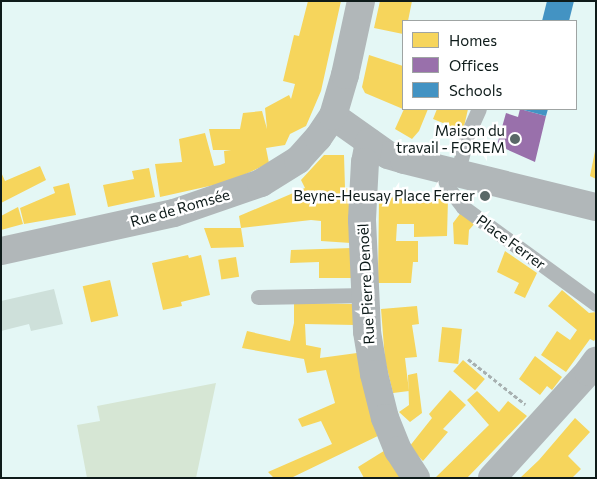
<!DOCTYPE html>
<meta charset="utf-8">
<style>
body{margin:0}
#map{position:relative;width:597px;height:479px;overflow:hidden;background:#e4f7f5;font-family:Commissioner,sans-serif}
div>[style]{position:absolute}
.green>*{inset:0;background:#d6e6d4}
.homes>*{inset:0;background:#f6d55c;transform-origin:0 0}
.offices>*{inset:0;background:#9970ab}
.schools>*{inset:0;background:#4393c3}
.building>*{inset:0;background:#cee0da}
.path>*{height:3px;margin-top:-1.5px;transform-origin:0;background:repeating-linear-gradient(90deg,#a7b0b0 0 4px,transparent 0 6.5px)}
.lane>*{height:15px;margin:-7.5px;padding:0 7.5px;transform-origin:7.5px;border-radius:7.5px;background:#b1b7b9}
.street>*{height:28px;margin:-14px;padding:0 14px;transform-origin:14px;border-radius:14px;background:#b1b7b9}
.dots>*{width:14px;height:14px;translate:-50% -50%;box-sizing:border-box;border:2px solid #fff;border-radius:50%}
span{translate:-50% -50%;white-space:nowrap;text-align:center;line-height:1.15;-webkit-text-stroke:5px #fff;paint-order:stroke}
.poi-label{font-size:15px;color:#0e1b1a}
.right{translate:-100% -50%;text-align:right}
.street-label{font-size:15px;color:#0e1b1a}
.frame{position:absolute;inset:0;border:2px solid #0e1b1a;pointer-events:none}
.legend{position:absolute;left:402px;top:20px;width:175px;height:90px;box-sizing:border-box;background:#fff;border:1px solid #9fa4a3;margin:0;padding:6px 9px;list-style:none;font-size:15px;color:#0e1b1a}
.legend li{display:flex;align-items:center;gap:10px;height:25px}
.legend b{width:25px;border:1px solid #9fa4a3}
</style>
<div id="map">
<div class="green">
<i style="clip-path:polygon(216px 383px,196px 478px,87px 478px,77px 425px,100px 421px,97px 406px)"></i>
</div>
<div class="homes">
<i style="clip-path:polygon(308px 1px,341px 1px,321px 91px,306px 126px,290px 134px,285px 145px,266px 148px,269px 163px,246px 174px,223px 183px,160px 197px,155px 164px,182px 162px,179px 139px,205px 133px,214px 166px,220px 165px,225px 163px,224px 151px,231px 150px,213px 150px,209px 129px,240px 129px,243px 113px,262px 111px,267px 129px,265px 108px,289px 95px,291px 99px,295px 84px,283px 81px,294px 35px,299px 36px)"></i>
<i style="clip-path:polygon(380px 1px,412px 1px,408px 21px,403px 21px,403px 34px,374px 28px)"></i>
<i style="clip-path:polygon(369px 55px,403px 66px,403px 109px,365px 93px,362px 87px)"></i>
<i style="clip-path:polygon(404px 109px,428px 109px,419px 131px,412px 139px,395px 129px)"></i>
<i style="clip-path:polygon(437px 109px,468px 109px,463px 131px,433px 119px)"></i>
<i style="clip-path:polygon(595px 151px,596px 151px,596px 179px,590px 176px)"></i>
<i style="clip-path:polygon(324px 155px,344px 155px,345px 188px,348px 188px,351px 243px,321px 241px,321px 221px,311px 220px,241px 228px,244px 247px,211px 248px,204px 228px,241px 228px,239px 216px,305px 188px,301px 180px)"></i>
<i style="clip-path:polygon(40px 166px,46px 180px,1px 203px,1px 172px,5px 181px)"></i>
<i style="clip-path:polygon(149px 168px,155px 197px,108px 207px,103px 185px,134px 179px,132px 171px)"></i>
<i style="clip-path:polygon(69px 183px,76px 215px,24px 224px,20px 208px,55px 193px,53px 187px)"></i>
<i style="clip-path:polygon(379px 197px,448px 199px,447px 236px,414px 237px,414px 224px,397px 224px,396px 241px,418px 241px,418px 262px,413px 262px,411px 283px,378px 283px)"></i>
<i style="clip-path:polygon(18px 207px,23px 224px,1px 230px,1px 216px)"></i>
<i style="clip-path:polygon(462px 211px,476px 222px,469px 230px,468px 245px,454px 244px,453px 223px)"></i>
<i style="clip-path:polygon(352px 248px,354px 278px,319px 278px,319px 262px,290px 263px,291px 250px)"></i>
<i style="clip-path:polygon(505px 251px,537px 273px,525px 298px,514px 293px,519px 283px,497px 272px)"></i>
<i style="clip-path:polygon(188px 255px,189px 258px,201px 255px,210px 295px,181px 302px,182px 306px,163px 310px,152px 263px)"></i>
<i style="left:236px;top:257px;width:20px;height:18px;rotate:81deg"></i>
<i style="left:110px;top:280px;width:37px;height:28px;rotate:77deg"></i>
<i style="clip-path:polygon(562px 290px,589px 313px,596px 312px,596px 338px,594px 341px,590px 339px,566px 372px,541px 355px,557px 331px,570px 340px,577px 330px,548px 306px)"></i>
<i style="clip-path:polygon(294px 303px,354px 304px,355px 325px,305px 324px,306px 345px,321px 348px,320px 358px,357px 353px,384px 433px,291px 478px,274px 478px,268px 472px,332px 444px,321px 421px,302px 427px,298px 419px,335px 403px,326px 370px,307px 373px,304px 359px,242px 348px,247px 331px,290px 341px,294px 323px)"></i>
<i style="clip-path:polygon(417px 306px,419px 324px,412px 325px,417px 357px,405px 358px,409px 391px,393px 393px,385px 360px,381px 309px)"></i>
<i style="left:442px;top:327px;width:20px;height:35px;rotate:6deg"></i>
<i style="clip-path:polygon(535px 356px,562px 377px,552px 390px,547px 386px,540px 395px,519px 379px)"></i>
<i style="left:463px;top:360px;width:29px;height:15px;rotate:41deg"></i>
<i style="clip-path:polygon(417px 373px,422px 413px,410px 422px,399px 412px,409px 405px,408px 375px)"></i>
<i style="clip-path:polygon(450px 390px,466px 405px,443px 429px,448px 432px,423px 461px,409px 447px,432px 418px,429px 414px)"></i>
<i style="clip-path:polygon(477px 391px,499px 412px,508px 401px,527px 416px,467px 478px,435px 478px,489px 425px,467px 400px)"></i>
<i style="clip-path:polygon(575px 418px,590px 432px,568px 456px,581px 469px,572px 478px,520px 478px,539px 460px)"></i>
<i style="clip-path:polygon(387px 449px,404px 478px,364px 478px,358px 467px)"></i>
</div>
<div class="offices">
<i style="clip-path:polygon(520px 109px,546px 116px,535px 162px,497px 145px,506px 113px,518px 117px)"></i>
</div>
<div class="schools">
<i style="clip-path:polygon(547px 1px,574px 1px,569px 21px,542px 21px)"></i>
<i style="clip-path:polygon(520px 109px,548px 109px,546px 116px)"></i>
</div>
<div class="building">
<i style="clip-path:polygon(54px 289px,63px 324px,31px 331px,29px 324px,1px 331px,1px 301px)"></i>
</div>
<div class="path">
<i style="left:468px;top:359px;width:73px;rotate:38.3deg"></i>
</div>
<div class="lane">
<i style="left:440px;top:169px;width:22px;rotate:66deg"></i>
<i style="left:449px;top:189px;width:23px;rotate:52deg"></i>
<i style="left:463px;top:207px;width:165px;rotate:36.1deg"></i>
<i style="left:457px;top:173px;width:44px;rotate:-74.1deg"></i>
<i style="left:469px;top:131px;width:24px;rotate:-66deg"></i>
<i style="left:258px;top:297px;width:108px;rotate:-1.1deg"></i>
</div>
<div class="street">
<i style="left:333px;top:116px;width:67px;rotate:35.3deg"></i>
<i style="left:388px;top:155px;width:17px;rotate:17deg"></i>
<i style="left:404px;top:160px;width:198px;rotate:13.8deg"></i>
<i style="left:369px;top:142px;width:20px;rotate:101deg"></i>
<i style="left:365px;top:162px;width:58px;rotate:93deg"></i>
<i style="left:362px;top:220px;width:112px;rotate:87.4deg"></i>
<i style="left:367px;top:332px;width:43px;rotate:80.5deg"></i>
<i style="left:374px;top:374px;width:45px;rotate:76deg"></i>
<i style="left:385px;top:418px;width:35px;rotate:68deg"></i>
<i style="left:398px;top:450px;width:33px;rotate:57deg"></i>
<i style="left:1px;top:251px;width:177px;rotate:-12.4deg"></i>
<i style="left:174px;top:213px;width:92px;rotate:-19deg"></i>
<i style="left:261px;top:183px;width:44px;rotate:-31.9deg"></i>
<i style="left:298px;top:160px;width:30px;rotate:-48deg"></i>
<i style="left:318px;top:138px;width:27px;rotate:-56deg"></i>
<i style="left:333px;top:116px;width:43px;rotate:-73.7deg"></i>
<i style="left:345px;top:75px;width:76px;rotate:-77.8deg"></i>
<i style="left:492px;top:478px;width:143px;rotate:-47.8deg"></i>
<i style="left:588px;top:372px;width:14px;rotate:-54deg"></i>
</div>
<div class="dots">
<i style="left:515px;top:139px;background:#596867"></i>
<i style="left:485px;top:196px;background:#596867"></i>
</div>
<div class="poi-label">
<span class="right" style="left:505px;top:139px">Maison du<br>travail - FOREM</span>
<span class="right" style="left:475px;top:196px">Beyne-Heusay Place Ferrer</span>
</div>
<div class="street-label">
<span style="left:180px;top:208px;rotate:-16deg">Rue de Romsée</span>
<span style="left:511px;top:242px;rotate:36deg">Place Ferrer</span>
<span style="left:366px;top:284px;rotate:-93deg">Rue Pierre Denoël</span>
</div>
<div class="frame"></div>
<ul class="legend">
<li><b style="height:14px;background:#f6d55c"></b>Homes</li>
<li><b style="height:14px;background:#9970ab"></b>Offices</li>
<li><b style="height:14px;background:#4393c3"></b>Schools</li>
</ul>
</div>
